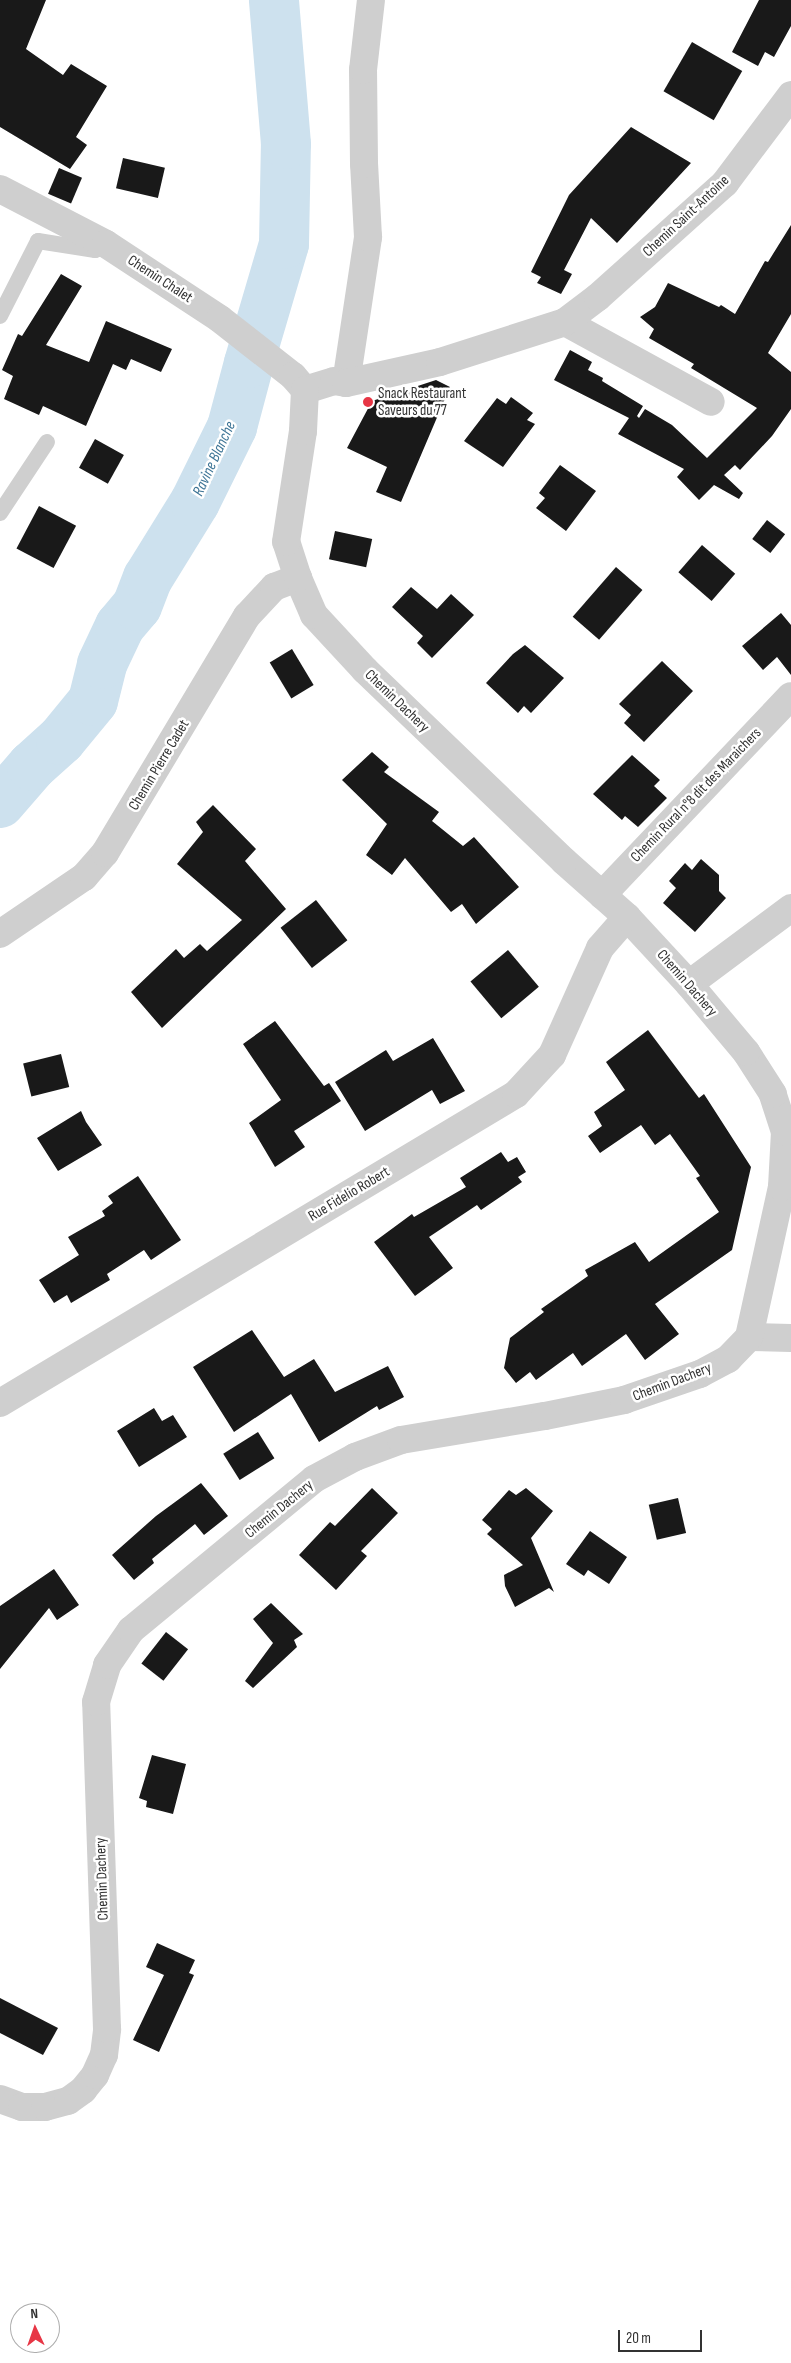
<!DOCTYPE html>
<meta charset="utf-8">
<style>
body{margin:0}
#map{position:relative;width:791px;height:2363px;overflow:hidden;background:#fff;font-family:"Sofia Sans Condensed",sans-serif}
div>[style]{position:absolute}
.river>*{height:50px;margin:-25px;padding:0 25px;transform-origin:25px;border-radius:25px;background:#cde1ee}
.building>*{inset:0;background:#191919;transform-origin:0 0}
.lane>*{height:16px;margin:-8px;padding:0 8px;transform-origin:8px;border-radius:8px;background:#cfcfcf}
.street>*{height:28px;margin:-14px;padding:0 14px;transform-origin:14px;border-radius:14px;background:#cfcfcf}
.dots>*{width:14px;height:14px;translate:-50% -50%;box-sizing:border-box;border:2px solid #fff;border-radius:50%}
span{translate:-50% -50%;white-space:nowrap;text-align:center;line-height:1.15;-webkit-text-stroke:5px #fff;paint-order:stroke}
.street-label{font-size:15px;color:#323232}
.poi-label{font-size:15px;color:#323232}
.left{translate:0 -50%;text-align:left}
.water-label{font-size:16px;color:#3e7596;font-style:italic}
.north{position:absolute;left:10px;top:2303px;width:50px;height:50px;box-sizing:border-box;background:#fff;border:1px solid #adadad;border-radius:50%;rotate:357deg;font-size:14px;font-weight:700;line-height:20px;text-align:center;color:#323232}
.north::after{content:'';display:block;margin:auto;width:18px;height:22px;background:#e73645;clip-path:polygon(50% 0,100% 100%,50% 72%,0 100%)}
.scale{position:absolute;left:618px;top:2330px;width:84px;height:22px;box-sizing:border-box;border:2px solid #323232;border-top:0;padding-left:6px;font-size:15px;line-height:18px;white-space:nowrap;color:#323232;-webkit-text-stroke:4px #fff;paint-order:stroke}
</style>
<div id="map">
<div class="river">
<i style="left:0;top:803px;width:49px;rotate:-49.1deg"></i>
<i style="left:32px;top:766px;width:39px;rotate:-42deg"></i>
<i style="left:61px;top:740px;width:50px;rotate:-50.6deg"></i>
<i style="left:93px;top:701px;width:38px;rotate:-76deg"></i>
<i style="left:102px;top:664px;width:42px;rotate:-64.7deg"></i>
<i style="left:120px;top:626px;width:26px;rotate:-50deg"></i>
<i style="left:137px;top:606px;width:30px;rotate:-69deg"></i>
<i style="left:148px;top:578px;width:89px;rotate:-58.3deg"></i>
<i style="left:195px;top:502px;width:84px;rotate:-63.7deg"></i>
<i style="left:232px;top:427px;width:66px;rotate:-75.1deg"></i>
<i style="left:249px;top:363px;width:124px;rotate:-73.6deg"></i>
<i style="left:284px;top:244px;width:100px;rotate:-88.9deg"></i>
<i style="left:286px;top:144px;width:144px;rotate:-94.8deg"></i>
</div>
<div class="building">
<i style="clip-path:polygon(0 0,46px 0,26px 49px,63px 75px,71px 64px,107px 86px,76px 137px,87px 145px,70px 169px,0 127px)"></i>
<i style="clip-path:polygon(759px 0,791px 0,791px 26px,774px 57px,765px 52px,758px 66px,732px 52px)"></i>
<i style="left:692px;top:42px;width:58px;height:57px;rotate:30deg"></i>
<i style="clip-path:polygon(631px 127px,691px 163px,617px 243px,591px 218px,564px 270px,572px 274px,561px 294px,537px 283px,541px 277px,531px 272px,569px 195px)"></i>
<i style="left:123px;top:158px;width:43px;height:31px;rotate:13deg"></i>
<i style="left:59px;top:168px;width:25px;height:28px;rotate:23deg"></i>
<i style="clip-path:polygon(791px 225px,791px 314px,768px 353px,791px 372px,791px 409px,772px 436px,740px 470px,735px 465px,724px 475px,743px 493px,739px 499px,714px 485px,699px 500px,677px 477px,684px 469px,618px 434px,629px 418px,554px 380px,570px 350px,592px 362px,588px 370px,603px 378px,602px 381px,643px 406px,637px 416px,639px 418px,645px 409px,672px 425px,707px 458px,757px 408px,691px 368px,694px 364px,649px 338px,654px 329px,640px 317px,655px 307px,668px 283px,719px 307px,721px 305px,735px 314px,765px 261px,768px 262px)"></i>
<i style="clip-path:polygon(61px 274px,82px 286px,46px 345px,89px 362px,106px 321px,172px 349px,161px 372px,131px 359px,126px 370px,113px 364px,86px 426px,43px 406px,39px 415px,4px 399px,13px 376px,2px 370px,18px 334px,22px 336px)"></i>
<i style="clip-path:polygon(436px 380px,450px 387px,401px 502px,376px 492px,387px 467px,347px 448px,372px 401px)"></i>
<i style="clip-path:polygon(511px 397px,533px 413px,527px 420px,535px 424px,503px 467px,464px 441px,497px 398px,506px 404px)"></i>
<i style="left:95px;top:439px;width:33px;height:33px;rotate:29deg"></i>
<i style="clip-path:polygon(560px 465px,596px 491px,566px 531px,536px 508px,545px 498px,539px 493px)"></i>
<i style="left:39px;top:506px;width:42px;height:48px;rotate:28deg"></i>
<i style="left:767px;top:520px;width:23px;height:24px;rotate:38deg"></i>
<i style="left:335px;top:531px;width:38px;height:29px;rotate:12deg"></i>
<i style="left:702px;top:545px;width:44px;height:36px;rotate:41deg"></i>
<i style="left:616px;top:567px;width:35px;height:66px;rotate:41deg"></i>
<i style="clip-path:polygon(411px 587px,437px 609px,451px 594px,474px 615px,432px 658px,417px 643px,423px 636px,392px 607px)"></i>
<i style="clip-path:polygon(781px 613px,791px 625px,791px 675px,777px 657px,763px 670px,742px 646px)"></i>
<i style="clip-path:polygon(525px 645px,564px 678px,531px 713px,524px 706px,518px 713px,486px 683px,513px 654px)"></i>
<i style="left:292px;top:649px;width:42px;height:26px;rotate:59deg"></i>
<i style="clip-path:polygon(662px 661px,693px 691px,644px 742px,624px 723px,631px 715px,619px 704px)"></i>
<i style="clip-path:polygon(372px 752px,389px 767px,384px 772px,439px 812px,432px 821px,463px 846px,474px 837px,519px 887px,476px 924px,462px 904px,451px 912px,405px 858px,392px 875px,366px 855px,387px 824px,342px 780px)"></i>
<i style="clip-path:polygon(632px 755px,660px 780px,654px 786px,667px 798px,638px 827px,625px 816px,622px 820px,593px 794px)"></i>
<i style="clip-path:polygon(213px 805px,256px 849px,245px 861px,286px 909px,162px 1028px,131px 992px,176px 949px,184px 958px,200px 944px,207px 951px,242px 920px,177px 864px,203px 832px,196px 822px)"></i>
<i style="clip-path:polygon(701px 859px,719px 875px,719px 891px,726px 898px,695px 932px,663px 903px,676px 888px,669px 881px,685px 863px,692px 870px)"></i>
<i style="left:316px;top:900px;width:51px;height:45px;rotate:52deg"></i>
<i style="left:508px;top:950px;width:48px;height:49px;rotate:50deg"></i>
<i style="clip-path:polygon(275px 1021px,324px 1086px,329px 1083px,341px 1101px,294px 1131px,305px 1147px,275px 1167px,249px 1123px,281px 1100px,243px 1044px)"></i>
<i style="clip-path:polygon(648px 1030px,699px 1098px,704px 1094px,751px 1167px,732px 1250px,655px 1304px,679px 1334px,645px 1360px,626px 1334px,582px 1366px,573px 1353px,536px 1380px,530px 1372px,516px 1383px,504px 1368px,510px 1338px,544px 1312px,541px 1309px,588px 1276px,585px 1270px,635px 1242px,649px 1262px,719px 1212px,696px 1178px,700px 1176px,670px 1134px,655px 1145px,641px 1125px,600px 1153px,588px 1136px,602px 1126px,594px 1112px,625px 1090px,606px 1062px)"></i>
<i style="clip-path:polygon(433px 1038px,465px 1091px,440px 1104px,432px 1090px,365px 1131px,335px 1082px,386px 1050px,393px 1061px)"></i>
<i style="left:61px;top:1054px;width:34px;height:39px;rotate:76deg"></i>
<i style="clip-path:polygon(81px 1111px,86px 1122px,102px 1145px,58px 1171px,37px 1138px)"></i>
<i style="clip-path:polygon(501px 1152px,508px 1162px,517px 1157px,526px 1172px,518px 1177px,522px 1182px,481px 1210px,477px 1205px,429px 1237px,453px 1268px,415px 1296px,374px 1242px,412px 1214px,414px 1217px,466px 1187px,460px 1178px)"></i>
<i style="clip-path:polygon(138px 1176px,181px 1240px,151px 1260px,144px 1250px,107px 1274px,110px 1280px,71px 1303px,67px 1295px,54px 1303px,39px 1280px,79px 1255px,68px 1237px,105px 1216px,102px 1211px,113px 1203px,108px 1196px)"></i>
<i style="clip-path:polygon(252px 1330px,284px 1377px,314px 1359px,335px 1392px,388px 1366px,404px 1397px,379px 1410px,377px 1406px,319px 1442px,291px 1394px,234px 1432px,193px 1367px)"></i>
<i style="clip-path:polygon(154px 1408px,162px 1421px,173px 1415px,187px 1437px,139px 1467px,117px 1431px)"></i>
<i style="left:258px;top:1432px;width:31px;height:41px;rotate:58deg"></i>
<i style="clip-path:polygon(201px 1483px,228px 1516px,204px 1535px,195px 1524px,152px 1559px,154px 1563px,134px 1580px,112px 1555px,156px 1516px)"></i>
<i style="clip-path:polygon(372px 1488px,398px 1513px,361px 1551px,367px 1556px,336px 1590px,299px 1555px,330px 1522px,335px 1526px)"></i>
<i style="clip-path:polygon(526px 1488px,553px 1511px,531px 1538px,554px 1592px,549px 1588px,515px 1607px,505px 1586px,504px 1575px,523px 1565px,487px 1534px,492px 1529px,482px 1520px,509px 1490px,516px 1495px)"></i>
<i style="left:678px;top:1498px;width:36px;height:30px;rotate:77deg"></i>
<i style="clip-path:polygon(590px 1531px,627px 1557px,609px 1584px,588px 1570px,584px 1576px,566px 1564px)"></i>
<i style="clip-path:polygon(54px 1569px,79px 1605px,57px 1620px,49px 1608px,0 1669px,0 1606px)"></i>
<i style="clip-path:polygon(271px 1603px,303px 1634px,294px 1640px,297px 1647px,253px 1688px,245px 1681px,273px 1643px,253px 1619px)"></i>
<i style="left:166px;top:1632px;width:28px;height:40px;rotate:38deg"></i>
<i style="clip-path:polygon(152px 1755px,186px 1764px,173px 1814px,146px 1807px,147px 1801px,139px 1798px)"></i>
<i style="clip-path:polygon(157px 1943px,195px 1960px,189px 1973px,194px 1975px,159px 2052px,133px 2040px,164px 1975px,146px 1967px)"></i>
<i style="clip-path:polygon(0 1998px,58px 2028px,43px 2055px,0 2033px)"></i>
</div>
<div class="lane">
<i style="left:0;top:316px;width:84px;rotate:-63.1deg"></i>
<i style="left:38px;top:241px;width:58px;rotate:9deg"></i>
<i style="left:95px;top:250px;width:13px;rotate:-29deg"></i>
<i style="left:0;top:513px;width:85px;rotate:-56.5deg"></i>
</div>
<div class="street">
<i style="left:0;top:189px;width:119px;rotate:27.4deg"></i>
<i style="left:106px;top:244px;width:136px;rotate:33.3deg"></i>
<i style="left:220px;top:319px;width:93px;rotate:38deg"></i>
<i style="left:293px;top:376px;width:18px;rotate:49deg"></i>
<i style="left:565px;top:322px;width:166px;rotate:28.7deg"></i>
<i style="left:346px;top:383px;width:148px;rotate:-81.4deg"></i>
<i style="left:368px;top:237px;width:73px;rotate:-93.1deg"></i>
<i style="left:364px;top:164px;width:94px;rotate:-90.6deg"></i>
<i style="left:363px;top:70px;width:70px;rotate:-83.5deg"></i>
<i style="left:305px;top:390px;width:30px;rotate:-17deg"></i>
<i style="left:334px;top:381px;width:12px;rotate:9deg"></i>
<i style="left:346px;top:383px;width:96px;rotate:-12.6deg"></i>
<i style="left:440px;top:362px;width:131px;rotate:-17.7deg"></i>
<i style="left:565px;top:322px;width:41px;rotate:-37.1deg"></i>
<i style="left:598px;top:297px;width:171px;rotate:-41.9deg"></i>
<i style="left:725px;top:183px;width:110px;rotate:-53.1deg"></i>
<i style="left:602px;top:895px;width:274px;rotate:-46.5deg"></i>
<i style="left:0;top:934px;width:102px;rotate:-34.2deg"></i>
<i style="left:84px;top:877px;width:32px;rotate:-49deg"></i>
<i style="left:105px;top:853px;width:276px;rotate:-59.1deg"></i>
<i style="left:247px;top:616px;width:40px;rotate:-47deg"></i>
<i style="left:274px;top:587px;width:26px;rotate:-21deg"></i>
<i style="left:689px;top:984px;width:127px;rotate:-36.7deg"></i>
<i style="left:749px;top:1337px;width:42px;rotate:1.4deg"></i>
<i style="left:0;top:1403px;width:601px;rotate:-30.91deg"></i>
<i style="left:516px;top:1094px;width:53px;rotate:-47.3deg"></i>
<i style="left:552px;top:1055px;width:117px;rotate:-65.8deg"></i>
<i style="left:600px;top:948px;width:41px;rotate:-48.9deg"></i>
<i style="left:0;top:2099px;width:23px;rotate:20deg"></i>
<i style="left:22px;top:2107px;width:23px"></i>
<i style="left:45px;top:2107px;width:24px;rotate:-15deg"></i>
<i style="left:68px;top:2101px;width:19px;rotate:-36deg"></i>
<i style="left:83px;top:2090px;width:19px;rotate:-51deg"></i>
<i style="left:95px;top:2075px;width:22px;rotate:-66deg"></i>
<i style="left:104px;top:2055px;width:26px;rotate:-83deg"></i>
<i style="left:107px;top:2029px;width:327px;rotate:-91.9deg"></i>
<i style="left:96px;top:1702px;width:39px;rotate:-73deg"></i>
<i style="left:107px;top:1665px;width:42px;rotate:-55.6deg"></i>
<i style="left:131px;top:1630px;width:237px;rotate:-39.5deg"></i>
<i style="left:314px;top:1479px;width:47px;rotate:-28.2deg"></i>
<i style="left:355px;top:1457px;width:49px;rotate:-20.3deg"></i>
<i style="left:401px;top:1440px;width:146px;rotate:-9.5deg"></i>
<i style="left:545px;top:1416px;width:81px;rotate:-11.4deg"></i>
<i style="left:624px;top:1400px;width:80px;rotate:-18.9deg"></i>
<i style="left:700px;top:1374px;width:32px;rotate:-28deg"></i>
<i style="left:728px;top:1359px;width:30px;rotate:-46deg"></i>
<i style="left:749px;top:1337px;width:154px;rotate:-77.6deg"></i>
<i style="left:782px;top:1187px;width:55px;rotate:-86.9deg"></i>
<i style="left:785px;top:1132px;width:40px;rotate:-108deg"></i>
<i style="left:773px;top:1094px;width:50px;rotate:-122.7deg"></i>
<i style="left:746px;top:1052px;width:89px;rotate:-130deg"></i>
<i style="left:689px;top:984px;width:91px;rotate:-132.8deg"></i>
<i style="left:627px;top:917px;width:84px;rotate:-138.4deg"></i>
<i style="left:564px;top:861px;width:276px;rotate:-136.2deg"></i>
<i style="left:365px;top:670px;width:75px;rotate:-132.8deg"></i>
<i style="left:314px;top:615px;width:40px;rotate:-113.4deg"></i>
<i style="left:298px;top:578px;width:38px;rotate:-108deg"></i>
<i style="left:286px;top:542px;width:112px;rotate:-81.3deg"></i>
<i style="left:303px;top:431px;width:41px;rotate:-87.2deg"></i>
</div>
<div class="dots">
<i style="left:368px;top:402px;background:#e73645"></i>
</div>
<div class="street-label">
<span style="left:686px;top:216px;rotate:-43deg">Chemin Saint-Antoine</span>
<span style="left:160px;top:279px;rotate:33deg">Chemin Chalet</span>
<span style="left:397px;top:701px;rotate:44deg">Chemin Dachery</span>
<span style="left:159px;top:765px;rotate:-59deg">Chemin Pierre Cadet</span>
<span style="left:696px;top:795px;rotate:-46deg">Chemin Rural n°8 dit des Maraichers</span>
<span style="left:687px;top:983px;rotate:49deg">Chemin Dachery</span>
<span style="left:349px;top:1194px;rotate:-31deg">Rue Fidelio Robert</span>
<span style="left:672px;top:1382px;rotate:-21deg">Chemin Dachery</span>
<span style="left:279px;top:1509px;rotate:-39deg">Chemin Dachery</span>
<span style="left:102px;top:1879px;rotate:-92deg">Chemin Dachery</span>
</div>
<div class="poi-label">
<span class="left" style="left:378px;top:402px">Snack Restaurant<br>Saveurs du 77</span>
</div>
<div class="water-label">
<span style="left:215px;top:459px;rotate:-65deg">Ravine Blanche</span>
</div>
<div class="north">N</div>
<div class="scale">20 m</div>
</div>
